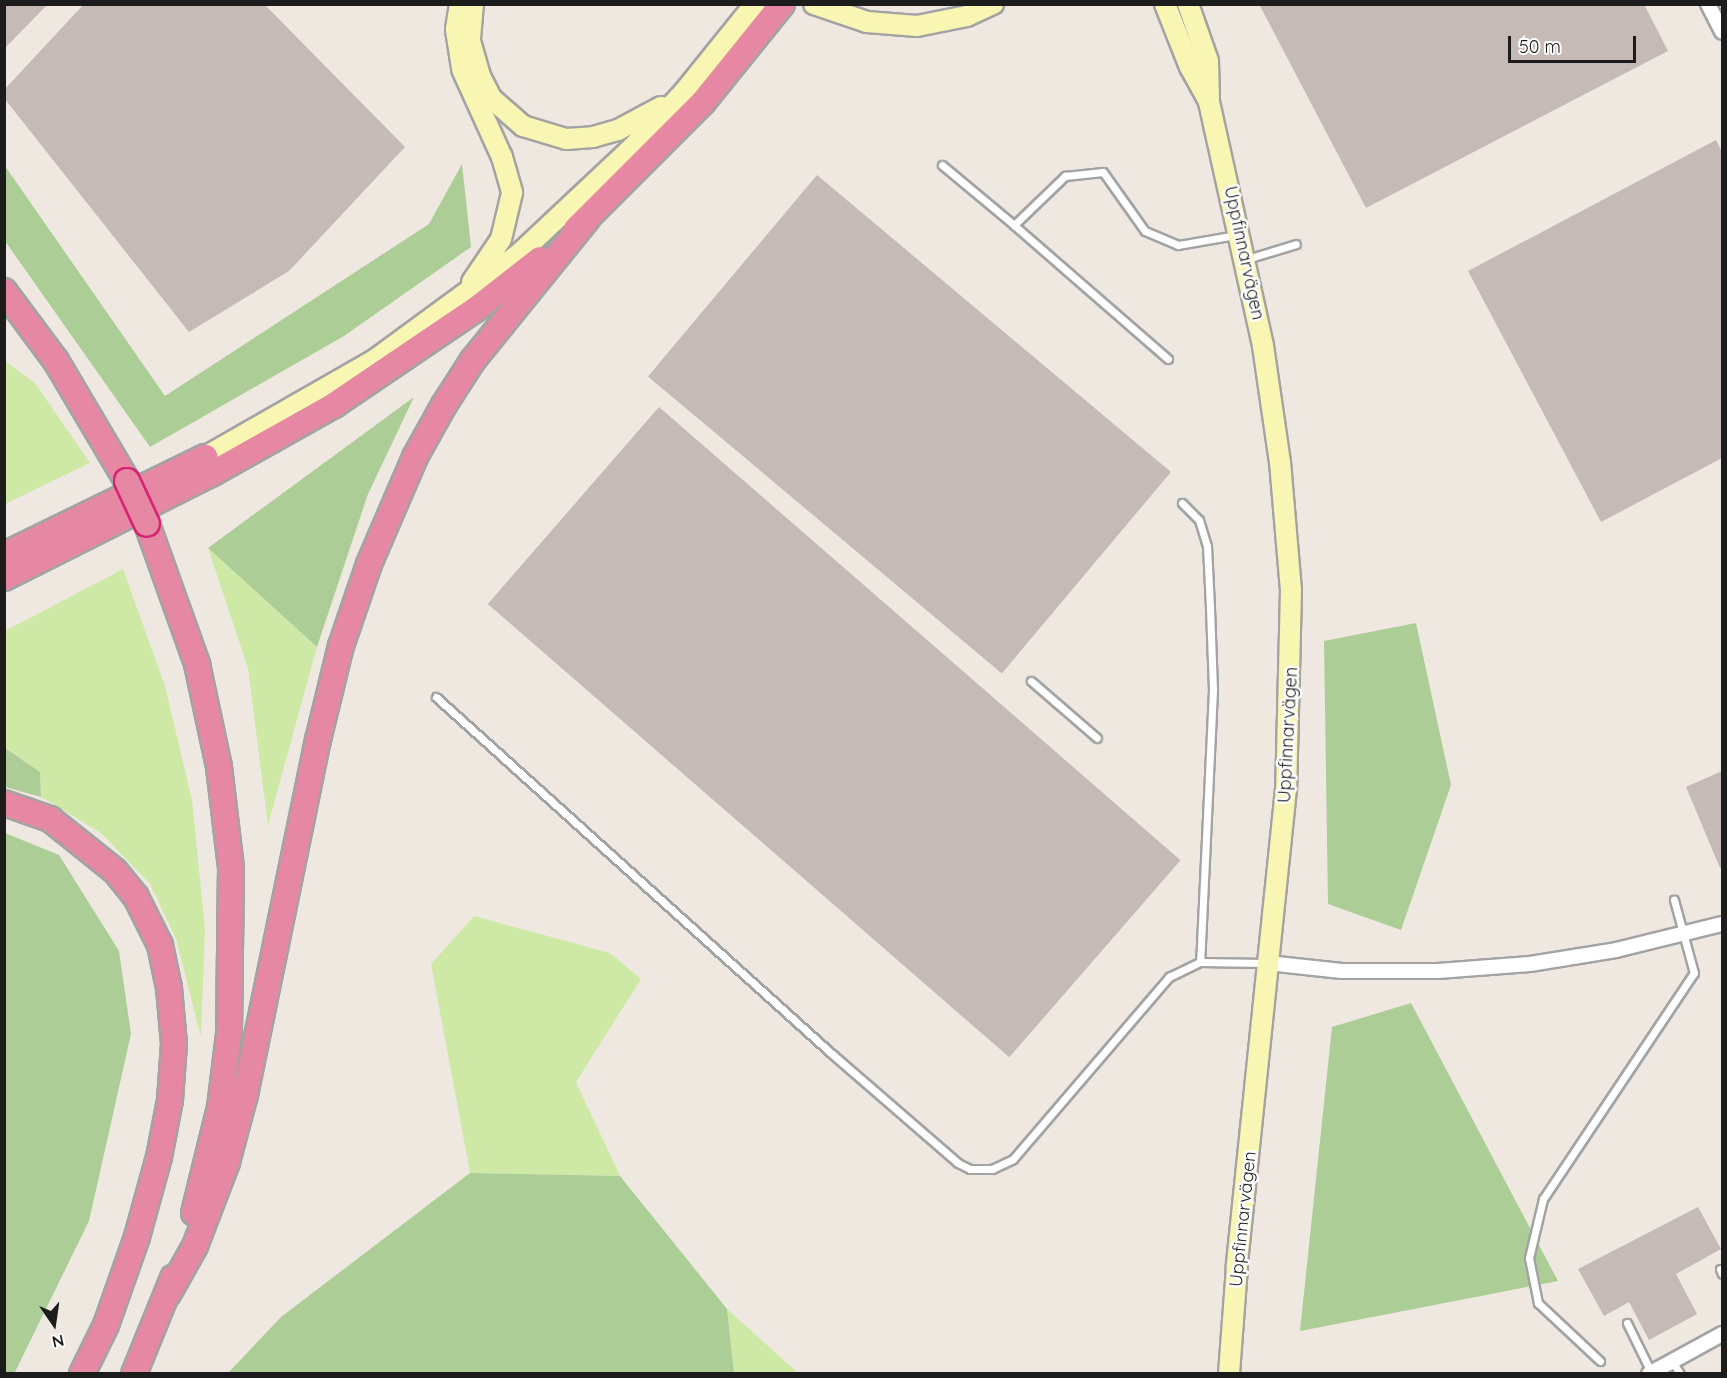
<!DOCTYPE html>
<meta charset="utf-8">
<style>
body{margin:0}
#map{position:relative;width:1727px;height:1378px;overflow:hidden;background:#eee8e1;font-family:Quicksand,sans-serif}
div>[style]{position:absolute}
.grass>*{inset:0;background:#cee9a6}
.forest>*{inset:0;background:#accd96}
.building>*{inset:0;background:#c5bab5;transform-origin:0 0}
.roads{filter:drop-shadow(2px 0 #a3a3a3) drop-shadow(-2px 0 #a3a3a3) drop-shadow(0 2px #a3a3a3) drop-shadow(0 -2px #a3a3a3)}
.lane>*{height:7px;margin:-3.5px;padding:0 3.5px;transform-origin:3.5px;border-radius:3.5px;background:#fff}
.street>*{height:14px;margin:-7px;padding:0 7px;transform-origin:7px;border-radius:7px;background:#fff}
.secondary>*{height:20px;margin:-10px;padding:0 10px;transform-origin:10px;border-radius:10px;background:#f9f6b4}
.highway>*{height:24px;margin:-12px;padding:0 12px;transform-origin:12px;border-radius:12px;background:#e688a3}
.bridges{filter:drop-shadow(2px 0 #d72373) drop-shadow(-2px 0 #d72373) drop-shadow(0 2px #d72373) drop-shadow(0 -2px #d72373)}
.highway-bridge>*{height:24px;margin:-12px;padding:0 12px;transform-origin:12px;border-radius:12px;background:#e688a3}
span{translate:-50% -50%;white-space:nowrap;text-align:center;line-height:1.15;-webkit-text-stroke:5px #fff;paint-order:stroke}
.street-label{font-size:18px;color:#1c1c1c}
.frame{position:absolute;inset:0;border:6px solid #1c1c1c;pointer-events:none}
.north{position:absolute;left:24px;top:1294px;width:60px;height:60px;-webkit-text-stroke:4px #fff;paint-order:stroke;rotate:167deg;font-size:16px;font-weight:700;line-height:24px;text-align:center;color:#1c1c1c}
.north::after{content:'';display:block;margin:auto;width:21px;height:27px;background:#1c1c1c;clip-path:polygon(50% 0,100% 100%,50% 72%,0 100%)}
.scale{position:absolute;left:1508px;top:36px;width:128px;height:27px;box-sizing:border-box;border:3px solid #1c1c1c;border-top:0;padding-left:8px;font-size:18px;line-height:21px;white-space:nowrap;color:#1c1c1c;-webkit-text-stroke:4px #fff;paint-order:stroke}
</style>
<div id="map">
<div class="grass">
<i style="clip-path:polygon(4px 360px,35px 383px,90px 463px,5px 504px)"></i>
<i style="clip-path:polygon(208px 548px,317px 647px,268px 825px,248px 668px)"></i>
<i style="clip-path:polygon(123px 569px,165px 686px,192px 800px,205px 929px,201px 1037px,176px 939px,150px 884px,101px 833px,41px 797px,40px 772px,5px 747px,5px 631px)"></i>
<i style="clip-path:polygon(474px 916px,610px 953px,641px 979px,576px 1082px,620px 1176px,470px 1173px,431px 964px)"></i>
<i style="clip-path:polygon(727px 1309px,798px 1373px,734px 1373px)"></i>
</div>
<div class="forest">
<i style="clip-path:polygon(462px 164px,471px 247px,344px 336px,150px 447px,5px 241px,5px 166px,165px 396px,429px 224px)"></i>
<i style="clip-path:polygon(414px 397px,368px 494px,317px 647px,208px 548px)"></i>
<i style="clip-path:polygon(1416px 623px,1451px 785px,1401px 930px,1328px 904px,1324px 641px)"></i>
<i style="clip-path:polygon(4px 747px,40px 772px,41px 797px,5px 787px)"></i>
<i style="clip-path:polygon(5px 833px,59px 855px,119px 951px,131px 1034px,89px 1221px,14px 1374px,4px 1373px)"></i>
<i style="clip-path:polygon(1411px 1003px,1558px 1281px,1300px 1331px,1332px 1027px)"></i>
<i style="clip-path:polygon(470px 1173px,620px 1176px,727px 1309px,734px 1373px,228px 1373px,281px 1317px)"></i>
</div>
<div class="building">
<i style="clip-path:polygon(4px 4px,48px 4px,4px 49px)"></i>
<i style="clip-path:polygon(84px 4px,264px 4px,405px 147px,289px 271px,189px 332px,4px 98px,4px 90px)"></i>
<i style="clip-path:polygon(1259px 4px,1644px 4px,1668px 51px,1366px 208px)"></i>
<i style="clip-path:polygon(1716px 140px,1722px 152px,1722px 458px,1601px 522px,1468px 271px)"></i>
<i style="left:817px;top:175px;width:462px;height:263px;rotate:40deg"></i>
<i style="left:659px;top:407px;width:691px;height:261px;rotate:41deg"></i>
<i style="clip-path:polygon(1722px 771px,1722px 867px,1720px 868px,1686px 787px)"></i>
<i style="clip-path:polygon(1698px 1207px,1721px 1249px,1676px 1274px,1697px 1314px,1649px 1340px,1629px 1302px,1604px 1316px,1578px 1269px)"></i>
</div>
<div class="roads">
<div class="lane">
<i style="left:942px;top:165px;width:94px;rotate:39.8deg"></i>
<i style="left:1247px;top:259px;width:51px;rotate:-17deg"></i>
<i style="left:1168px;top:359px;width:204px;rotate:-139deg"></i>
<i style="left:1014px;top:225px;width:71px;rotate:-43.9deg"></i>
<i style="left:1065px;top:176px;width:38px;rotate:-6deg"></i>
<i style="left:1103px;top:172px;width:72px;rotate:54.6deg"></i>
<i style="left:1145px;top:231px;width:36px;rotate:23deg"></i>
<i style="left:1178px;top:245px;width:59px;rotate:-9.8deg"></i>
<i style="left:1182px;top:503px;width:24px;rotate:45deg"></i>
<i style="left:1199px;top:520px;width:27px;rotate:73deg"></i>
<i style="left:1207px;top:546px;width:62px;rotate:87.2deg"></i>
<i style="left:1210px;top:608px;width:82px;rotate:87.9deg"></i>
<i style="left:1213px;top:690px;width:272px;rotate:92.7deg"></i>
<i style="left:1031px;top:681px;width:87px;rotate:40.8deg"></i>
<i style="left:436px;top:697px;width:532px;rotate:42.03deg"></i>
<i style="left:831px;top:1053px;width:168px;rotate:40.9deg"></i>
<i style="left:958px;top:1163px;width:13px;rotate:27deg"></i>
<i style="left:970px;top:1169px;width:22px"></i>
<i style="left:992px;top:1169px;width:23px;rotate:-25deg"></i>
<i style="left:1013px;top:1159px;width:240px;rotate:-49.4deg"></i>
<i style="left:1169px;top:977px;width:34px;rotate:-26deg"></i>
<i style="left:1200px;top:962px;width:65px;rotate:0.9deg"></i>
<i style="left:1720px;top:1269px;width:5px;rotate:68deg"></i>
<i style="left:1627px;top:1323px;width:55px;rotate:63.9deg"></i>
<i style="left:1600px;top:1361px;width:85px;rotate:-136.9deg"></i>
<i style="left:1538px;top:1303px;width:46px;rotate:-101.3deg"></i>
<i style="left:1529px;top:1258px;width:61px;rotate:-76.7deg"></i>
<i style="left:1543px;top:1199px;width:272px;rotate:-56.3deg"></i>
<i style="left:1694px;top:973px;width:76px;rotate:-105.3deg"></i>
<i style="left:1672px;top:1361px;width:15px;rotate:58deg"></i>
</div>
<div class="street">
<i style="left:1708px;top:4px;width:31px;rotate:63deg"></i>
<i style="left:1268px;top:963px;width:74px;rotate:6.2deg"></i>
<i style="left:1342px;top:971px;width:96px"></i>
<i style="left:1438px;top:971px;width:92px;rotate:-4.4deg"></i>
<i style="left:1530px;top:964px;width:87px;rotate:-9.2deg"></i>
<i style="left:1616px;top:950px;width:109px;rotate:-13.8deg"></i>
<i style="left:1649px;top:1374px;width:83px;rotate:-28.7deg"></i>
</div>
<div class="secondary">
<i style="left:460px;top:4px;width:26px;rotate:99deg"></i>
<i style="left:456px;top:30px;width:39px;rotate:81deg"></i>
<i style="left:462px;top:69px;width:97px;rotate:65.6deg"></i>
<i style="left:502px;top:157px;width:37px;rotate:74deg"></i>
<i style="left:512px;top:193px;width:47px;rotate:103.4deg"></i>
<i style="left:501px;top:239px;width:52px;rotate:124deg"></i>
<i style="left:473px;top:4px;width:37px;rotate:95deg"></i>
<i style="left:470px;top:41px;width:36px;rotate:74deg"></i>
<i style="left:480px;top:76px;width:25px;rotate:63deg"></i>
<i style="left:491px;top:98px;width:43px;rotate:41.2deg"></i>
<i style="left:523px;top:126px;width:45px;rotate:16.8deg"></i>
<i style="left:566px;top:139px;width:27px;rotate:-4deg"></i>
<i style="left:593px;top:137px;width:26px;rotate:-16deg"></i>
<i style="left:618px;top:130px;width:49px;rotate:-28.1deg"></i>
<i style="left:814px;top:4px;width:56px;rotate:18.8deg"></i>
<i style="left:867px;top:22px;width:50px;rotate:4.6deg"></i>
<i style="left:917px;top:26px;width:51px;rotate:-11.3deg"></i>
<i style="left:967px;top:16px;width:29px;rotate:-25deg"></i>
<i style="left:1165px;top:4px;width:68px;rotate:68.4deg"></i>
<i style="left:1190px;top:67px;width:37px;rotate:61deg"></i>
<i style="left:1188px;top:4px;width:60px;rotate:70.7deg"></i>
<i style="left:1208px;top:61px;width:41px;rotate:88.6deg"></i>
<i style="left:1209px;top:102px;width:250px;rotate:77.5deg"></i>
<i style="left:1263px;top:346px;width:117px;rotate:81.7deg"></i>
<i style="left:1280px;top:462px;width:128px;rotate:85.1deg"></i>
<i style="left:1291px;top:590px;width:199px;rotate:91.4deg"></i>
<i style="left:1286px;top:789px;width:481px;rotate:95.9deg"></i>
<i style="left:1237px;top:1267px;width:107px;rotate:94.3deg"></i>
<i style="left:205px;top:457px;width:197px;rotate:-29.8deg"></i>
<i style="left:376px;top:359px;width:177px;rotate:-36.3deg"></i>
<i style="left:519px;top:254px;width:155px;rotate:-43.2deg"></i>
<i style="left:632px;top:148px;width:76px;rotate:-47.1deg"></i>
<i style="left:684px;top:92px;width:113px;rotate:-51.1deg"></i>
</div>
<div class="highway">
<i style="left:576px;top:229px;width:180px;rotate:-45deg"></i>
<i style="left:703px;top:102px;width:126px;rotate:-51.1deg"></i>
<i style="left:4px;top:291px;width:87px;rotate:53.4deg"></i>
<i style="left:56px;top:361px;width:139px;rotate:59.4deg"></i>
<i style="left:147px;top:524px;width:149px;rotate:70.3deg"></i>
<i style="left:197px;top:664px;width:105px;rotate:77.9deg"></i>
<i style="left:219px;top:767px;width:102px;rotate:83.2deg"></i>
<i style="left:231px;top:868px;width:166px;rotate:90.7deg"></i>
<i style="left:229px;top:1034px;width:74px;rotate:97deg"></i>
<i style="left:220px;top:1107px;width:109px;rotate:103.8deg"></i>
<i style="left:4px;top:555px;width:224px;rotate:-26deg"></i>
<i style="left:4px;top:578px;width:234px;rotate:-26.7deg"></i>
<i style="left:213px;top:473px;width:139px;rotate:-29.3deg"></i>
<i style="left:334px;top:405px;width:171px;rotate:-34.1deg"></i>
<i style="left:476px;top:309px;width:81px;rotate:-38deg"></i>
<i style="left:4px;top:803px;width:49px;rotate:19.2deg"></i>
<i style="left:50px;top:819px;width:83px;rotate:38.7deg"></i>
<i style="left:115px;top:871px;width:33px;rotate:51deg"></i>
<i style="left:136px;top:897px;width:54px;rotate:63.4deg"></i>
<i style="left:160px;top:945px;width:44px;rotate:78.2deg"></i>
<i style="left:169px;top:988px;width:56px;rotate:84.9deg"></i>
<i style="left:174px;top:1044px;width:56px;rotate:94.1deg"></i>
<i style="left:170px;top:1100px;width:58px;rotate:100.9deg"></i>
<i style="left:159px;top:1157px;width:83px;rotate:105.4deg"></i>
<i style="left:137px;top:1237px;width:93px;rotate:109.4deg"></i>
<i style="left:106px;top:1325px;width:55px;rotate:116.1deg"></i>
<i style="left:168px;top:1294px;width:55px;rotate:-60.6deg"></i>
<i style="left:195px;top:1246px;width:90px;rotate:-69.1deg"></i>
<i style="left:227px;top:1162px;width:69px;rotate:-75deg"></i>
<i style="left:245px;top:1095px;width:362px;rotate:-78.4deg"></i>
<i style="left:318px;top:740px;width:97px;rotate:-76.3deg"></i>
<i style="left:341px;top:646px;width:87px;rotate:-71.1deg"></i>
<i style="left:369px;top:564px;width:116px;rotate:-66.7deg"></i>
<i style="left:415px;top:457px;width:60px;rotate:-60.9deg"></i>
<i style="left:444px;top:405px;width:54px;rotate:-57.2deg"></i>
<i style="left:473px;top:360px;width:181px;rotate:-51deg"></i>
<i style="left:134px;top:1374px;width:104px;rotate:-67.9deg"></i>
</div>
</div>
<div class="bridges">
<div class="highway-bridge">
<i style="left:127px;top:481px;width:47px;rotate:65.1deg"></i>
</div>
</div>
<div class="street-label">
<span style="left:1244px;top:253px;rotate:78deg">Uppfinnarvägen</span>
<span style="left:1288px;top:735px;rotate:-87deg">Uppfinnarvägen</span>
<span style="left:1243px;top:1219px;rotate:-84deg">Uppfinnarvägen</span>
</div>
<div class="frame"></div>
<div class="north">N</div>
<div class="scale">50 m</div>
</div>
